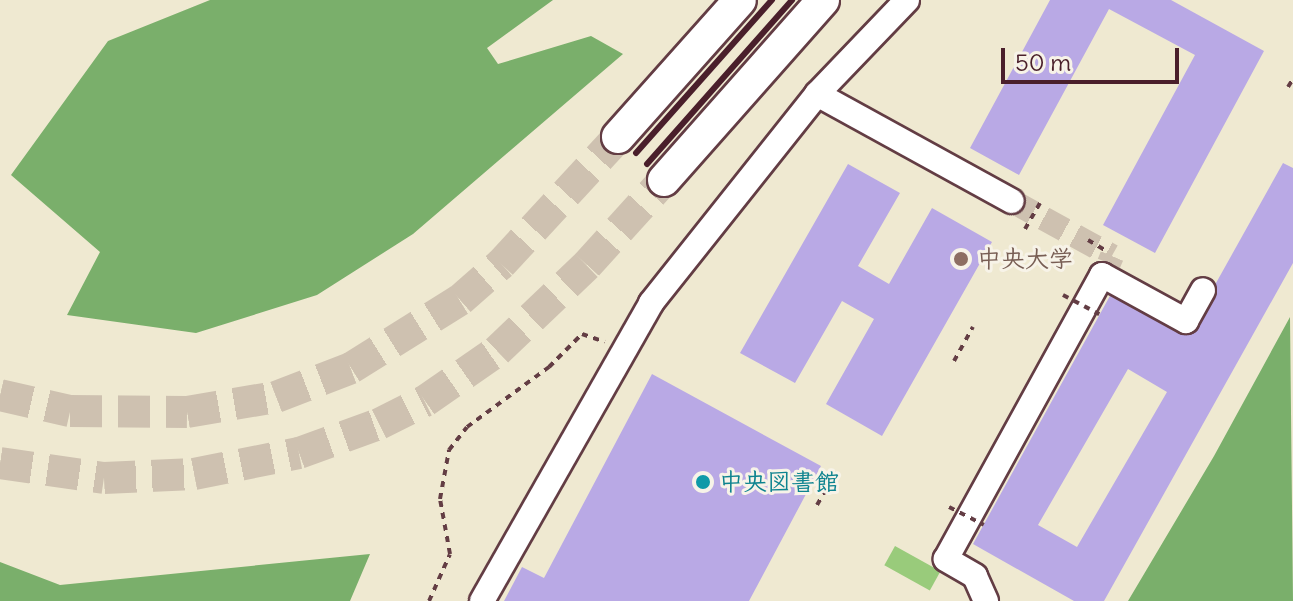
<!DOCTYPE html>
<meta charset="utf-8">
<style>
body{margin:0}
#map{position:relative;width:1293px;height:601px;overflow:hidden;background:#efe9d1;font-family:Delius,"Klee One",sans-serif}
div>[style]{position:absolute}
.green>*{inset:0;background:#99cb7b;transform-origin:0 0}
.forest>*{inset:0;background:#7aaf6b}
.building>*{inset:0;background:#b9a9e5}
.minor-tunnel>*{height:24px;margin-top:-12px;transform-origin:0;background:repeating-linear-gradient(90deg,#cec1b0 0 24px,transparent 0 36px)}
.major-tunnel>*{height:32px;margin-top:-16px;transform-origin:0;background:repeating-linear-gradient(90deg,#cec1b0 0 32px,transparent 0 48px)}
.path>*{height:4px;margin-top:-2px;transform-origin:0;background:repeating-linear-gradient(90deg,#633d44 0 6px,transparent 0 12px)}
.roads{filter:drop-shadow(2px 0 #633d44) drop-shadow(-2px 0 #633d44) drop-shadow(0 2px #633d44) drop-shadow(0 -2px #633d44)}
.minor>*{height:24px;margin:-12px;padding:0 12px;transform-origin:12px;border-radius:12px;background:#fff}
.major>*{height:32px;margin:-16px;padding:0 16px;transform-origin:16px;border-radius:16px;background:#fff}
.rail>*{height:6px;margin:-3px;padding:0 3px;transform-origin:3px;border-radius:3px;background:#4a1f2b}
.path-bridge>*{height:4px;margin-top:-2px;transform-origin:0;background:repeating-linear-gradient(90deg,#633d44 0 6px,transparent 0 12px)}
.dots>*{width:22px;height:22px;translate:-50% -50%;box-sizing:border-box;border:4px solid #f7f3e8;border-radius:50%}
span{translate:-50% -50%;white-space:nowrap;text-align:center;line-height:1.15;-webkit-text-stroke:6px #f7f3e8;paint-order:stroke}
.education-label{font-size:24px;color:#785e54;font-weight:700}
.left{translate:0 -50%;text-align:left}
.culture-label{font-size:24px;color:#0d838f;font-weight:700}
.scale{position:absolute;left:1001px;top:48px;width:178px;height:36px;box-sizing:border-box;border:4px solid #4a1f2b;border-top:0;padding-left:10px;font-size:24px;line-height:28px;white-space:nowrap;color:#4a1f2b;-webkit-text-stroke:6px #f7f3e8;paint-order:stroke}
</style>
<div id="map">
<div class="green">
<i style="left:895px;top:546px;width:52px;height:22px;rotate:29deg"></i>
</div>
<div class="forest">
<i style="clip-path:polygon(210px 0,553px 0,487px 48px,498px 64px,591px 36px,623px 54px,413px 234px,317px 295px,196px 333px,67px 315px,100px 252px,11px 175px,108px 41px)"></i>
<i style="clip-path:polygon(1290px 317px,1293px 601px,1128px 601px,1214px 456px)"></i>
<i style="clip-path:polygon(370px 554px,350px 601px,0 601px,0 562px,60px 585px)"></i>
</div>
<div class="building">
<i style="clip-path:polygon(1050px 0,1171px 0,1264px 51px,1155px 253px,1103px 225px,1195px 55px,1109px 9px,1019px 175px,970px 148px)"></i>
<i style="clip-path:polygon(evenodd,1283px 163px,1293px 168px,1293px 263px,1104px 601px,1074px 601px,973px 544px,1111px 294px,1187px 335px,1283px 163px,1128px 369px,1167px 392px,1077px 547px,1038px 525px,1128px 369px)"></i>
<i style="clip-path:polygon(848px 164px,900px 193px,858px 266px,889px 284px,932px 208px,992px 242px,882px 436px,826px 404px,874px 319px,842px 301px,795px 383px,740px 353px)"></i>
<i style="clip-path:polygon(652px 374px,821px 466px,749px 601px,504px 601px,522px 567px,544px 578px)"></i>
</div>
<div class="minor-tunnel">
<i style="left:1012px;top:201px;width:114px;rotate:28.8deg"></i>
<i style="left:1112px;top:256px;width:8px;rotate:113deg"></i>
</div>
<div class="major-tunnel">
<i style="left:0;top:395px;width:72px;rotate:12.9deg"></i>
<i style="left:70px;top:411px;width:117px;rotate:0.5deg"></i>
<i style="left:187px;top:412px;width:90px;rotate:-9.6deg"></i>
<i style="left:276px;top:397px;width:80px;rotate:-21.1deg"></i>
<i style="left:351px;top:368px;width:128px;rotate:-32deg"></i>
<i style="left:460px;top:300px;width:55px;rotate:-41.3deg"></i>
<i style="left:501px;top:264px;width:173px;rotate:-47.3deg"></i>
<i style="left:0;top:463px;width:105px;rotate:8.2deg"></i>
<i style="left:104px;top:478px;width:90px;rotate:-2.5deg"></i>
<i style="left:194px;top:474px;width:107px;rotate:-11.3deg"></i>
<i style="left:299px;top:453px;width:85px;rotate:-19.9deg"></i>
<i style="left:379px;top:424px;width:51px;rotate:-26.6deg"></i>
<i style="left:425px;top:401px;width:88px;rotate:-34.8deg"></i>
<i style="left:497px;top:351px;width:124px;rotate:-43.7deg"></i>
<i style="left:587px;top:265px;width:115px;rotate:-47.8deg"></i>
</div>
<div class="path">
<i style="left:1288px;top:87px;width:9px;rotate:-58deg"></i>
<i style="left:1025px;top:229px;width:30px;rotate:-60deg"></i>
<i style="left:1088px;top:240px;width:21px;rotate:31deg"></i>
<i style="left:954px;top:361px;width:39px;rotate:-61deg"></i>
<i style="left:817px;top:505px;width:38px;rotate:-60deg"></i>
<i style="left:429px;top:601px;width:51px;rotate:-65.9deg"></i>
<i style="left:450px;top:554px;width:56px;rotate:-100.3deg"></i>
<i style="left:440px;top:499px;width:50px;rotate:-79.6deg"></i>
<i style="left:449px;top:450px;width:29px;rotate:-52deg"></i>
<i style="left:467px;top:427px;width:102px;rotate:-36.2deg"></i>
<i style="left:549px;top:367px;width:47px;rotate:-45deg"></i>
<i style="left:582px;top:334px;width:24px;rotate:19deg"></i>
</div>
<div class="roads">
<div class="minor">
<i style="left:817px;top:94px;width:222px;rotate:28.8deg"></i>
<i style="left:482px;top:601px;width:343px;rotate:-60.4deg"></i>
<i style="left:651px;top:303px;width:267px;rotate:-51.5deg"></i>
<i style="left:817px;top:94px;width:130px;rotate:-46.2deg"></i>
<i style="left:986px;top:601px;width:27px;rotate:-114deg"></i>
<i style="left:975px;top:576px;width:34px;rotate:-150deg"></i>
<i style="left:946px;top:559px;width:324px;rotate:-61.2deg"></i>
<i style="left:1102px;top:275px;width:96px;rotate:28.7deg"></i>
<i style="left:1186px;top:321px;width:35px;rotate:-61deg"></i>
</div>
<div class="major">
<i style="left:618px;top:137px;width:183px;rotate:-48.3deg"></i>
<i style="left:664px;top:180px;width:240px;rotate:-48.5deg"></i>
</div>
</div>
<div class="rail">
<i style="left:636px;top:153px;width:205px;rotate:-48.4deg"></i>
<i style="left:647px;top:164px;width:219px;rotate:-48.5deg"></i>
</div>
<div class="path-bridge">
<i style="left:1063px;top:295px;width:41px;rotate:27.8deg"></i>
<i style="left:949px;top:507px;width:39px;rotate:27deg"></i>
</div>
<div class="dots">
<i style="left:961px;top:259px;background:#8d6e63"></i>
<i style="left:703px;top:482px;background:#0f9aa8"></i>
</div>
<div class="education-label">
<span class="left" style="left:977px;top:259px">中央大学</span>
</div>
<div class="culture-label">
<span class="left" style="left:719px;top:482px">中央図書館</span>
</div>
<div class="scale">50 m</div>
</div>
